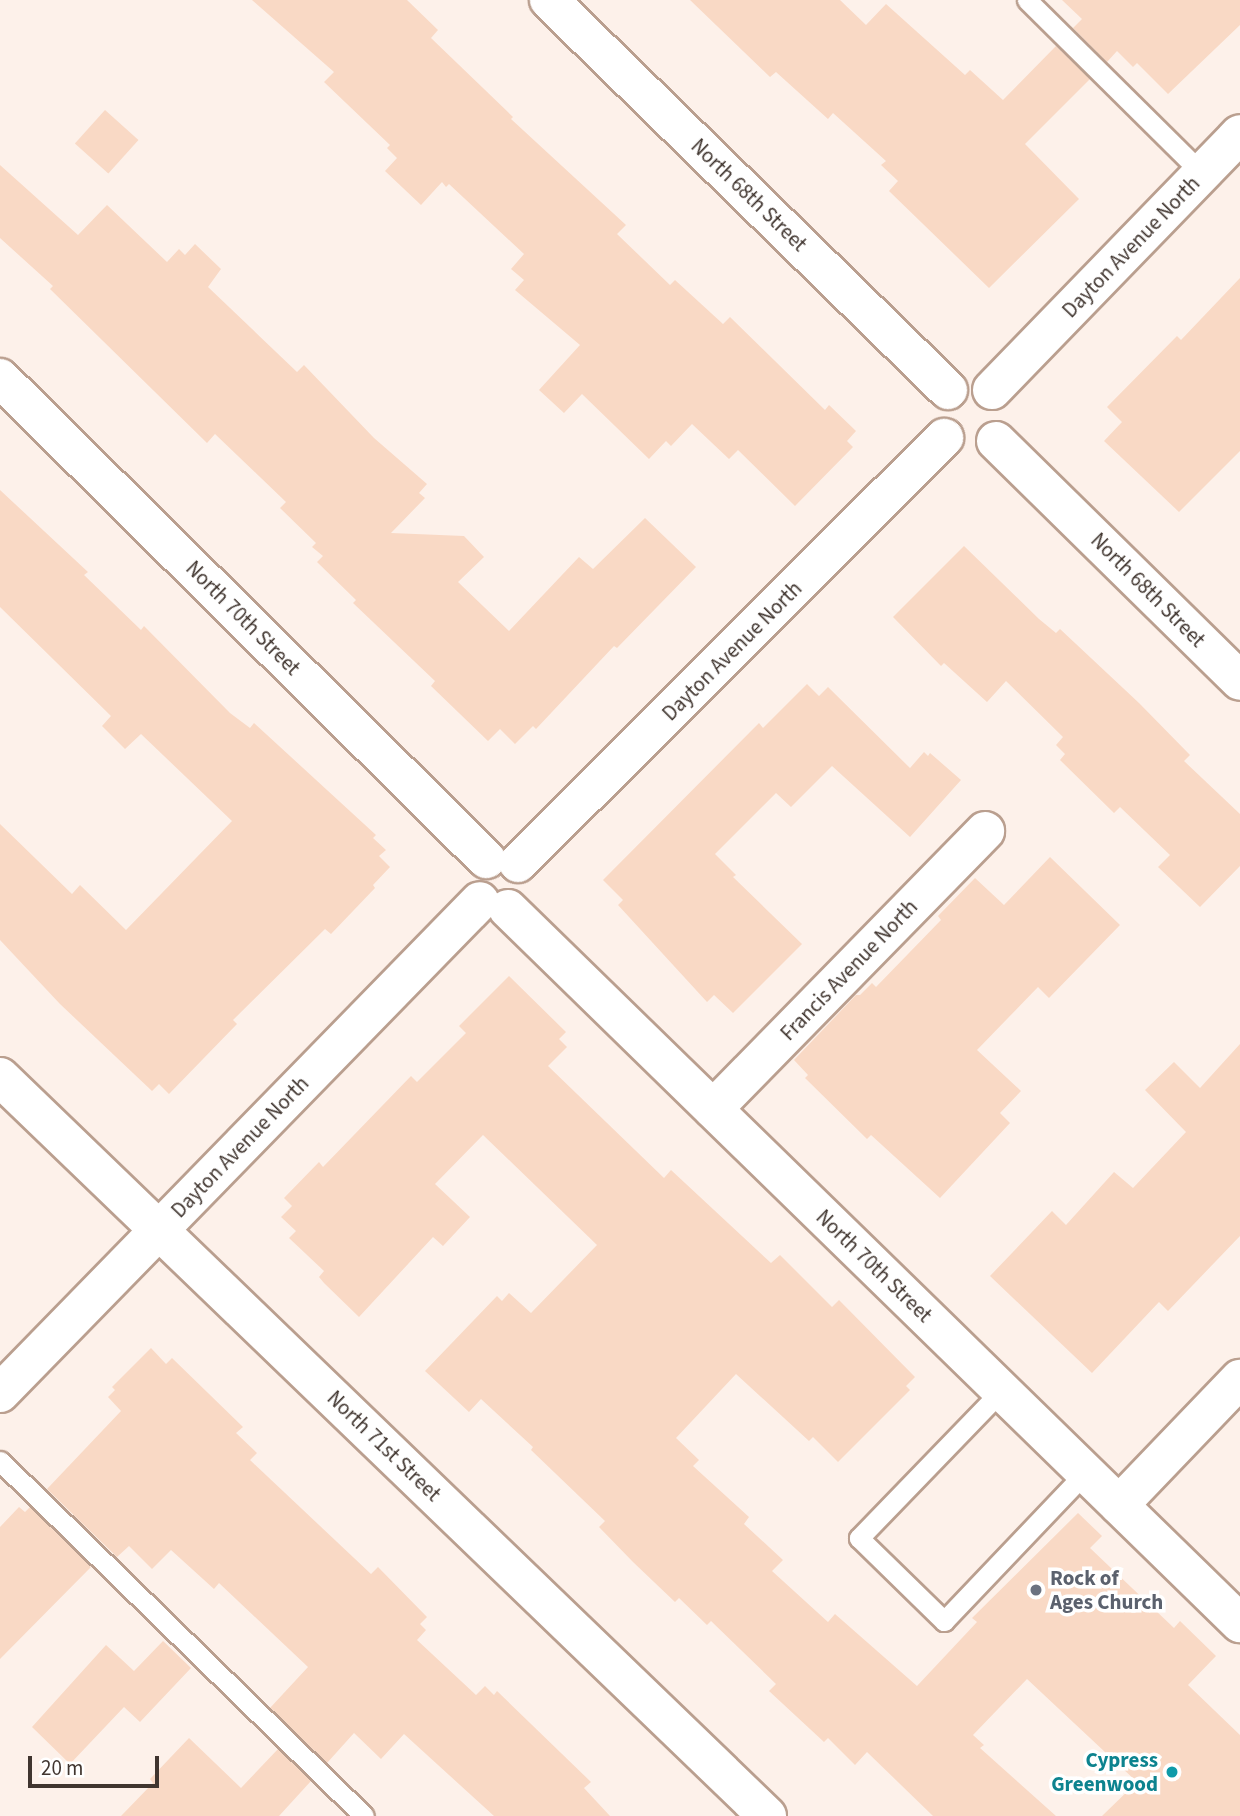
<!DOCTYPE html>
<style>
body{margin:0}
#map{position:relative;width:1240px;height:1816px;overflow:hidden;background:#fdf1ea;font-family:"Source Sans 3",sans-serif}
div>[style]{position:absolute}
.building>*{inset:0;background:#f9d9c5;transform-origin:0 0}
.roads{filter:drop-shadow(2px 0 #ba9f8f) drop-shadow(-2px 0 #ba9f8f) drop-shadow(0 2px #ba9f8f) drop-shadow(0 -2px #ba9f8f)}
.service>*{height:19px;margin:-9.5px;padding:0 9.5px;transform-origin:9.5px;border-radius:9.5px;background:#fff}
.minor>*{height:38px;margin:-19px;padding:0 19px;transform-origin:19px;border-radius:19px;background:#fff}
.dots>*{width:19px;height:19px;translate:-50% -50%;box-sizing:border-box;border:4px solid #fff;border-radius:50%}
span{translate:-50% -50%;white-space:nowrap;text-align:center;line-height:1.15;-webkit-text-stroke:7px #fff;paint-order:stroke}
.street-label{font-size:21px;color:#40352f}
.worship-label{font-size:21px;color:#5b616d;font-weight:700}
.left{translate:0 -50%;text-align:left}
.culture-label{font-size:21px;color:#0d838f;font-weight:700}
.right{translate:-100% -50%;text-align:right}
.scale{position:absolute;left:28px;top:1756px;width:131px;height:32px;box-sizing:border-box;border:4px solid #40352f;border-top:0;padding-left:9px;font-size:21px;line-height:24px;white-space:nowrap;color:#40352f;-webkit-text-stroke:5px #fff;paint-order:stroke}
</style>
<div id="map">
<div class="building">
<i style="clip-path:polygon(252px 0,407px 0,438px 30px,431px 38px,513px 117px,511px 119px,626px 225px,617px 234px,670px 285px,675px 280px,723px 324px,730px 317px,825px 410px,829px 405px,856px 431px,847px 441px,853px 447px,795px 506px,738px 450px,729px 459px,692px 424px,671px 446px,666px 441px,649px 459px,582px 394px,564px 413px,539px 390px,580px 345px,515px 290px,524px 280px,511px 269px,524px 254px,449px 184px,446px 187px,442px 182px,421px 205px,385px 171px,397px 158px,387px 148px,390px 145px,324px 82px,334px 72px)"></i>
<i style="clip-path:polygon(690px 0,840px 0,866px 25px,886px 4px,965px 75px,970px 70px,1003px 100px,1056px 46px,1090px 79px,1025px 144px,1079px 199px,989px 288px,889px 191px,898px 181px,881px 165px,886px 161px,833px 113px,828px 119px,776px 72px,770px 77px)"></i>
<i style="clip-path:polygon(1062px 0,1240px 0,1240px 25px,1168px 94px,1137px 63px,1133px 67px,1117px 51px,1107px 62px,1073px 28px,1082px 19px)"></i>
<i style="left:105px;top:110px;width:45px;height:45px;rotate:42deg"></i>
<i style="clip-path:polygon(0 165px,78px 235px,107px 205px,167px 262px,179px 249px,185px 255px,195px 244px,221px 269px,208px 287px,297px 372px,304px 365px,374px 438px,427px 484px,419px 493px,425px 498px,391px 533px,464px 536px,484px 557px,458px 582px,509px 631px,579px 557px,593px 569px,645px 518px,696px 567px,617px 648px,614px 646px,536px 729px,533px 726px,515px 744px,500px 729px,488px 741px,431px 686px,435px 681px,353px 603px,356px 600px,317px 562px,323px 556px,312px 547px,316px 543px,280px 508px,286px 502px,215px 434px,207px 443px,50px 289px,53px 286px,0 238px)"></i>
<i style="clip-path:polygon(1240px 278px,1240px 451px,1179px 512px,1104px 441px,1122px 422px,1107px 407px,1177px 336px,1181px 340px)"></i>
<i style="clip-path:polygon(0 490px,88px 572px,84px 575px,141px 630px,144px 626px,230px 713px,250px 728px,254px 723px,376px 835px,373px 838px,386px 850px,379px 856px,390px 867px,373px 885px,375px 888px,331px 934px,325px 929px,233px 1020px,237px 1024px,169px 1094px,159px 1084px,152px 1091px,60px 1004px,0 940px,0 824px,72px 894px,80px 885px,126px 930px,232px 821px,141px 734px,125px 749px,102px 726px,111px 716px,0 607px)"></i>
<i style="clip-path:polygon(964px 546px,1039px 619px,1056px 633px,1060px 629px,1139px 703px,1190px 755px,1184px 761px,1240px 814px,1240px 866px,1200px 907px,1158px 867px,1170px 855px,1120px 807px,1114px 813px,1060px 760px,1065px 754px,1056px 745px,1063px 737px,1006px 681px,987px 702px,944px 663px,941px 666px,893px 617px)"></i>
<i style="clip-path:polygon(807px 684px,819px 696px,828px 687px,910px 768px,924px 752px,928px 756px,930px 753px,961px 780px,910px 837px,832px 766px,791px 807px,776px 793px,715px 854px,736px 875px,733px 877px,802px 944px,733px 1013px,714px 995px,707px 1002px,618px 905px,623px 900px,603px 880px,759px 723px,763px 728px)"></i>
<i style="clip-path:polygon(1050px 857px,1120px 925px,1049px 998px,1038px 987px,977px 1050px,1021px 1091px,1000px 1113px,1010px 1123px,940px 1198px,871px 1135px,867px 1139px,805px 1078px,808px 1075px,794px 1060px,856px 995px,860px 995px,872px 983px,876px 987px,941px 920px,938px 916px,975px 878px,1004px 905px)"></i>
<i style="clip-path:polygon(509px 976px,566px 1032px,559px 1039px,567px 1047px,548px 1066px,664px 1178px,671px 1170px,771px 1263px,780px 1255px,832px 1307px,839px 1300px,915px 1377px,906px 1386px,910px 1390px,838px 1462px,813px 1437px,809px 1441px,736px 1374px,676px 1438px,699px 1460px,693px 1466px,749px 1517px,744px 1524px,783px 1560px,772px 1571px,828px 1622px,835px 1614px,917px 1686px,977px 1622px,972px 1618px,1078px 1513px,1102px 1536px,1090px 1548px,1174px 1628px,1180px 1621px,1216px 1656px,1188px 1685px,1240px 1735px,1240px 1816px,1102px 1816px,1137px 1782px,1027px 1679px,973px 1735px,984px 1745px,980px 1748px,1056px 1816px,933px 1816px,867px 1752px,855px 1765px,828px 1738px,824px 1742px,769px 1691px,776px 1684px,711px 1621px,707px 1625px,679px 1598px,675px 1602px,633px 1562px,599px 1527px,605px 1521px,531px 1450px,533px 1447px,481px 1399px,469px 1412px,425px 1371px,497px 1296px,502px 1301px,509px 1293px,531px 1313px,597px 1245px,483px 1135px,435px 1184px,470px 1217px,443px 1246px,433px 1237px,359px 1317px,324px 1283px,319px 1277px,324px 1271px,289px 1238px,296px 1231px,281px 1217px,292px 1206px,284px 1198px,319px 1162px,323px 1167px,411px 1076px,417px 1082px,466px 1033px,459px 1026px)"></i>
<i style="clip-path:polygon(1240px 1044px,1240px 1236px,1168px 1311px,1159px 1302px,1092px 1373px,990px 1276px,1052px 1211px,1066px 1225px,1114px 1172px,1133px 1188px,1186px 1132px,1145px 1090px,1174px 1062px,1200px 1088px)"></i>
<i style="clip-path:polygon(151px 1348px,166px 1364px,172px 1358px,243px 1427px,236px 1433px,257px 1453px,250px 1460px,371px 1574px,378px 1567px,427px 1617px,420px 1624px,426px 1630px,417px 1640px,476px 1695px,485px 1686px,494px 1695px,497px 1691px,591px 1782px,584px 1788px,610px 1816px,494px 1816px,404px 1734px,381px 1759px,354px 1733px,327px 1763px,270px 1708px,308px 1667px,219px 1583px,214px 1589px,171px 1550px,152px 1569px,129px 1546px,117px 1557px,47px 1489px,121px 1411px,108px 1397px,115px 1390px,112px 1387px)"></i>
<i style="clip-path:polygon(19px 1507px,25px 1512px,30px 1507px,91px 1567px,0 1659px,0 1527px)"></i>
<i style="clip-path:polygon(163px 1641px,191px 1668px,140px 1722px,124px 1707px,70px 1764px,32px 1727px,106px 1645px,134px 1671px)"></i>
<i style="clip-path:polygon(189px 1738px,241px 1788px,278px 1749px,311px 1781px,279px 1816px,121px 1816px,153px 1783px,150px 1779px)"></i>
</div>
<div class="roads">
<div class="service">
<i style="left:1027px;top:0;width:247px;rotate:44.7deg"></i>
<i style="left:1002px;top:1390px;width:206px;rotate:134deg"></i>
<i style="left:859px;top:1538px;width:119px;rotate:44.3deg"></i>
<i style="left:944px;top:1621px;width:206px;rotate:-46.4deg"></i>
<i style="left:0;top:1461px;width:508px;rotate:44.28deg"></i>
</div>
<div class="minor">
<i style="left:549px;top:0;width:558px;rotate:44.35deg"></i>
<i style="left:0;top:378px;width:684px;rotate:44.7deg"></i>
<i style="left:992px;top:390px;width:356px;rotate:-45.9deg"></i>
<i style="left:996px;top:441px;width:342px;rotate:44.5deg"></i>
<i style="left:518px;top:863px;width:602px;rotate:-44.93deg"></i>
<i style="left:508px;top:909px;width:1023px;rotate:44.29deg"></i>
<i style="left:0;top:1077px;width:1065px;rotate:43.93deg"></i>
<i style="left:713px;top:1109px;width:389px;rotate:-45.6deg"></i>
<i style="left:0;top:1393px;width:687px;rotate:-45.71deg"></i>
<i style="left:1119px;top:1505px;width:175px;rotate:-46.2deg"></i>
</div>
</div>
<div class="dots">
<i style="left:1036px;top:1590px;background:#6b7280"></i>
<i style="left:1172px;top:1772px;background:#0f9aa8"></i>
</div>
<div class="street-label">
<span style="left:749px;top:195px;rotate:44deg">North 68th Street</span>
<span style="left:1131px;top:247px;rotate:-46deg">Dayton Avenue North</span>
<span style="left:1148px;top:590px;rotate:45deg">North 68th Street</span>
<span style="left:243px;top:618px;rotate:45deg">North 70th Street</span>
<span style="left:732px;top:651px;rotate:-45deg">Dayton Avenue North</span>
<span style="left:849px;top:970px;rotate:-46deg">Francis Avenue North</span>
<span style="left:240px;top:1147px;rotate:-46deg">Dayton Avenue North</span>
<span style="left:874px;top:1266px;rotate:44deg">North 70th Street</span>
<span style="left:384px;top:1446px;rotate:44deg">North 71st Street</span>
</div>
<div class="worship-label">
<span class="left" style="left:1050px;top:1590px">Rock of<br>Ages Church</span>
</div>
<div class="culture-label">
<span class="right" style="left:1158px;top:1772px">Cypress<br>Greenwood</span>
</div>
<div class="scale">20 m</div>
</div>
